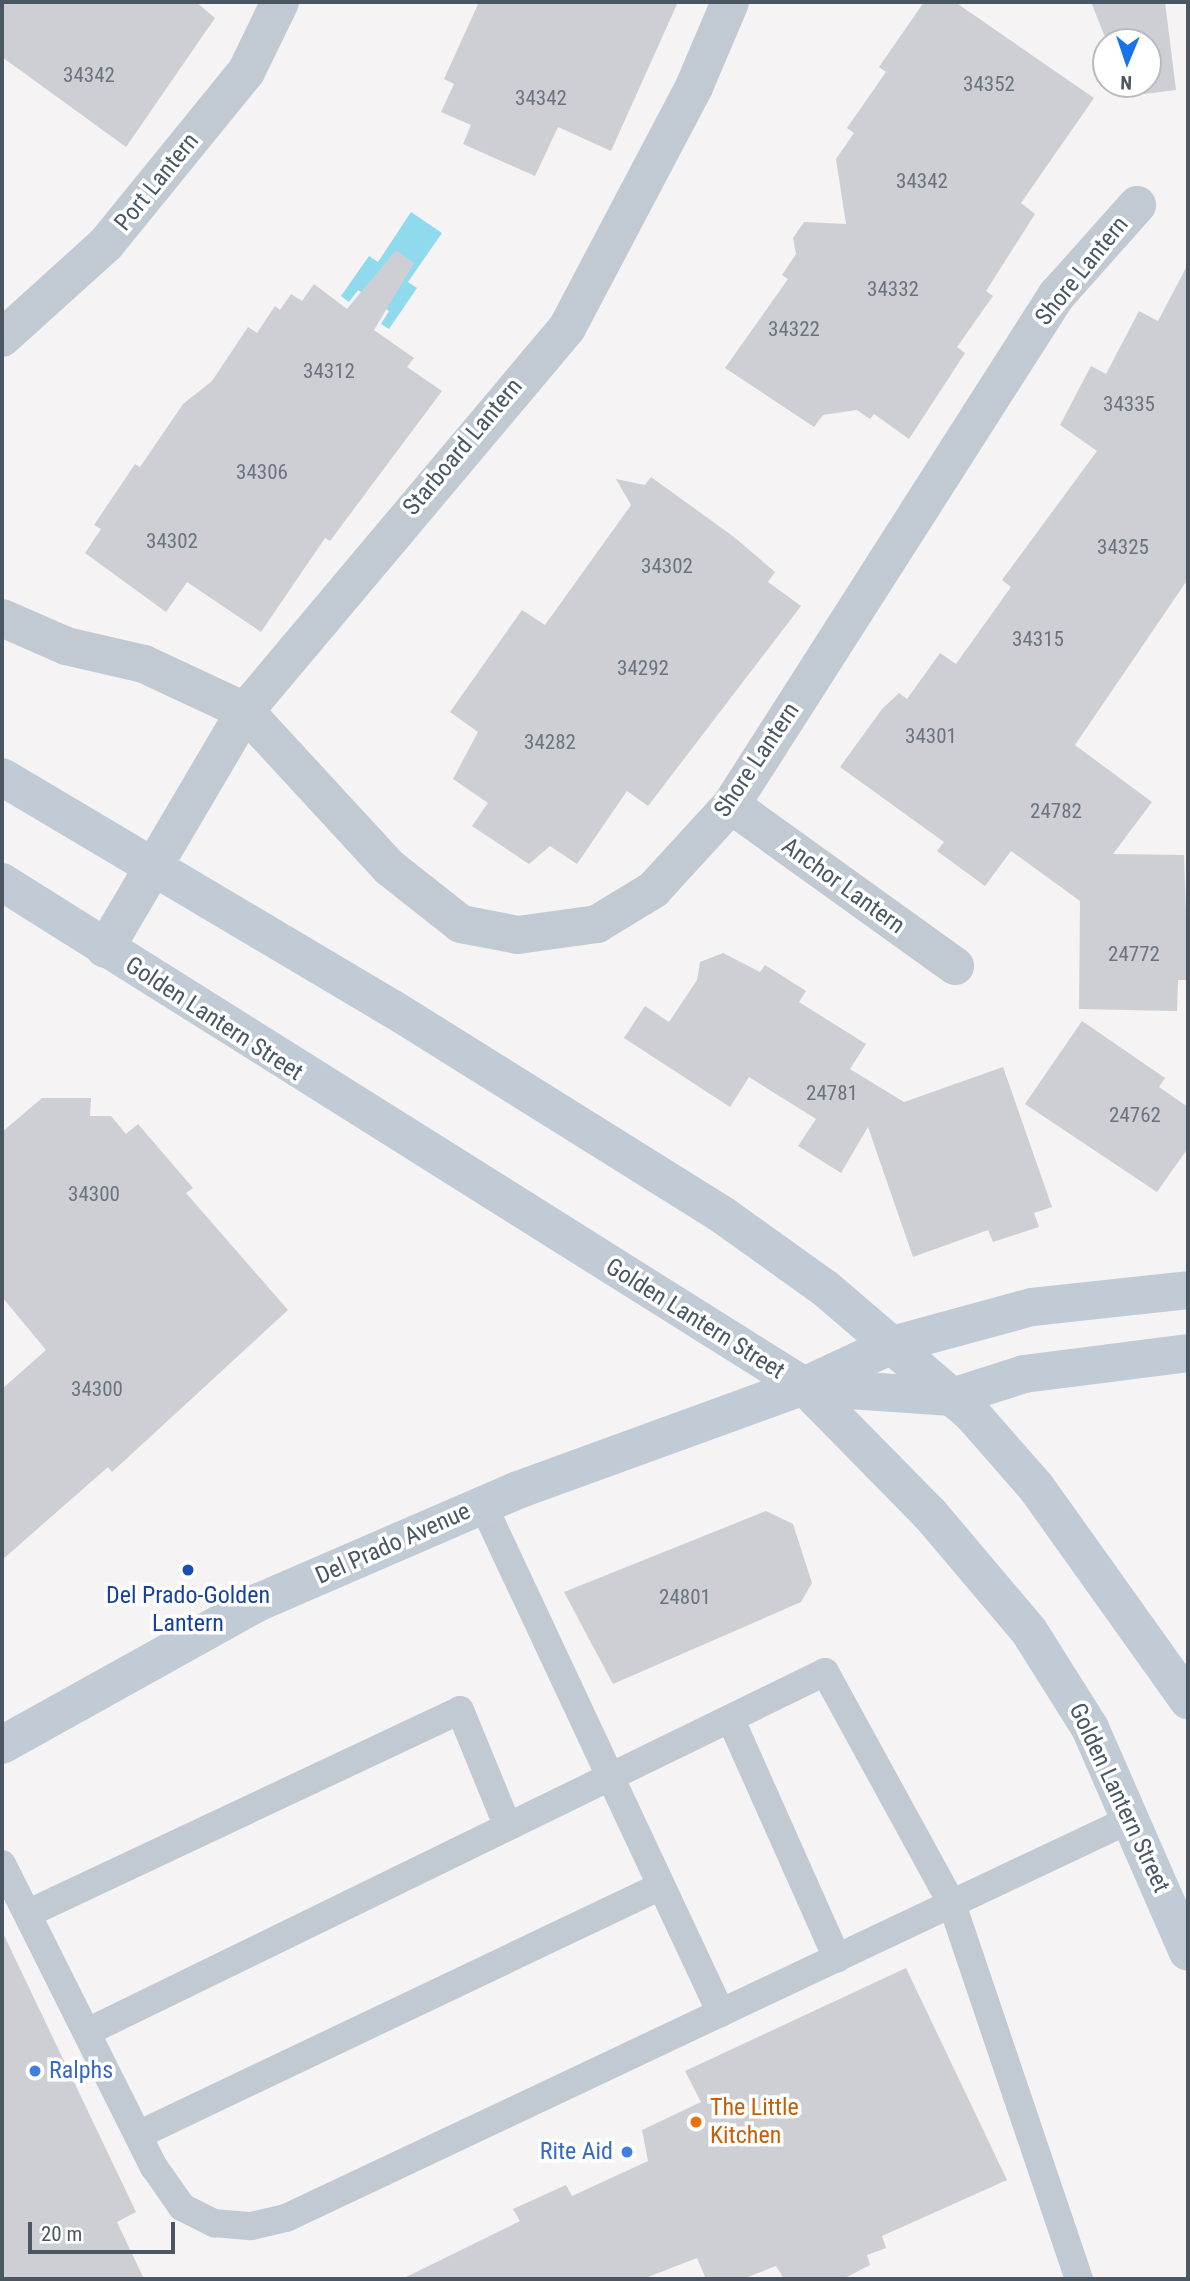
<!DOCTYPE html>
<style>
body{margin:0}
#map{position:relative;width:1190px;height:2281px;overflow:hidden;background:#f5f3f3;font-family:"Roboto Condensed",sans-serif}
div>[style]{position:absolute}
.water>*{inset:0;background:#90daee}
.building>*{inset:0;background:#cdcfd5}
.service>*{height:28px;margin:-14px;padding:0 14px;transform-origin:14px;border-radius:14px;background:#c1cad2}
.minor>*{height:38px;margin:-19px;padding:0 19px;transform-origin:19px;border-radius:19px;background:#c1cad2}
.secondary>*{height:38px;margin:-19px;padding:0 19px;transform-origin:19px;border-radius:19px;background:#c1cbd6}
.dots>*{width:19px;height:19px;translate:-50% -50%;box-sizing:border-box;border:4px solid #fff;border-radius:50%}
span{translate:-50% -50%;white-space:nowrap;text-align:center;line-height:1.15;-webkit-text-stroke:7px #fff;paint-order:stroke}
.number-label{font-size:21px;color:#6b747e}
.number-label span{-webkit-text-stroke-width:0}
.street-label{font-size:24px;color:#4a5661}
.transit-label{font-size:24px;color:#164399}
.shop-label{font-size:24px;color:#366cbe}
.left{translate:0 -50%;text-align:left}
.right{translate:-100% -50%;text-align:right}
.food-label{font-size:24px;color:#c56008}
.frame{position:absolute;inset:0;border:4px solid #4a5661;pointer-events:none}
.north{position:absolute;left:1092px;top:28px;width:70px;height:70px;box-sizing:border-box;background:#fff;border:2px solid #b7bbc0;border-radius:50%;rotate:182deg;font-size:19px;font-weight:700;line-height:28px;text-align:center;color:#4a5661}
.north::after{content:'';display:block;margin:auto;width:24px;height:32px;background:#1a73e8;clip-path:polygon(50% 0,100% 100%,50% 72%,0 100%)}
.scale{position:absolute;left:28px;top:2222px;width:147px;height:32px;box-sizing:border-box;border:4px solid #4a5661;border-top:0;padding-left:9px;font-size:21px;line-height:24px;white-space:nowrap;color:#4a5661;-webkit-text-stroke:5px #fff;paint-order:stroke}
</style>
<div id="map">
<div class="water">
<i style="clip-path:polygon(411px 212px,442px 233px,408px 282px,417px 288px,389px 329px,381px 324px,389px 311px,358px 290px,349px 302px,341px 296px,369px 256px,378px 262px)"></i>
</div>
<div class="building">
<i style="clip-path:polygon(2px 2px,196px 2px,215px 18px,126px 147px,2px 57px)"></i>
<i style="clip-path:polygon(479px 2px,678px 2px,611px 151px,558px 127px,535px 176px,463px 144px,471px 125px,441px 112px,454px 84px,444px 79px)"></i>
<i style="clip-path:polygon(924px 2px,955px 2px,1094px 98px,1021px 203px,1035px 214px,986px 291px,993px 296px,957px 347px,965px 353px,909px 439px,874px 414px,870px 419px,857px 410px,823px 415px,814px 427px,725px 368px,788px 279px,782px 275px,796px 254px,793px 238px,804px 222px,846px 224px,836px 159px,854px 133px,847px 128px,886px 72px,879px 67px)"></i>
<i style="clip-path:polygon(1091px 2px,1165px 2px,1176px 90px,1128px 96px,1123px 84px,1148px 84px,1148px 42px,1107px 42px)"></i>
<i style="clip-path:polygon(396px 250px,414px 263px,374px 330px,414px 358px,407px 367px,442px 391px,330px 541px,325px 538px,261px 632px,187px 582px,166px 612px,85px 553px,101px 529px,94px 525px,135px 464px,140px 467px,183px 404px,212px 381px,248px 327px,257px 333px,275px 306px,280px 310px,291px 294px,302px 301px,314px 284px,347px 309px)"></i>
<i style="clip-path:polygon(1188px 264px,1188px 579px,1075px 745px,1152px 802px,1113px 854px,1184px 855px,1188px 980px,1178px 980px,1177px 1011px,1079px 1009px,1080px 901px,1011px 851px,985px 886px,937px 851px,944px 842px,840px 767px,882px 709px,899px 693px,907px 699px,940px 653px,956px 664px,1011px 587px,1002px 580px,1097px 451px,1060px 425px,1091px 366px,1106px 374px,1139px 311px,1158px 321px)"></i>
<i style="clip-path:polygon(651px 477px,734px 537px,775px 572px,768px 582px,801px 606px,648px 806px,627px 791px,577px 864px,550px 846px,529px 864px,472px 826px,488px 803px,453px 779px,478px 732px,450px 712px,522px 610px,545px 625px,631px 505px,616px 479px,645px 485px)"></i>
<i style="clip-path:polygon(723px 953px,760px 972px,765px 965px,806px 991px,799px 1002px,866px 1044px,850px 1069px,904px 1102px,1003px 1067px,1052px 1207px,1034px 1213px,1039px 1227px,993px 1242px,988px 1230px,913px 1257px,868px 1127px,841px 1173px,798px 1146px,816px 1119px,749px 1077px,730px 1107px,624px 1038px,645px 1006px,669px 1022px,697px 980px,700px 962px)"></i>
<i style="clip-path:polygon(1082px 1021px,1165px 1078px,1159px 1087px,1188px 1107px,1188px 1148px,1157px 1192px,1025px 1104px)"></i>
<i style="clip-path:polygon(42px 1098px,91px 1098px,90px 1116px,111px 1116px,126px 1134px,138px 1124px,193px 1188px,186px 1193px,288px 1310px,112px 1472px,108px 1467px,2px 1560px,2px 1389px,46px 1350px,2px 1297px,2px 1132px)"></i>
<i style="clip-path:polygon(766px 1511px,793px 1524px,812px 1583px,801px 1602px,613px 1684px,564px 1592px)"></i>
<i style="clip-path:polygon(2px 1931px,136px 2212px,117px 2222px,144px 2279px,2px 2279px)"></i>
<i style="clip-path:polygon(906px 1968px,1007px 2180px,882px 2236px,886px 2248px,867px 2255px,870px 2265px,843px 2279px,784px 2279px,776px 2266px,743px 2279px,706px 2279px,697px 2258px,643px 2279px,402px 2279px,520px 2221px,513px 2209px,566px 2185px,572px 2196px,648px 2161px,642px 2130px,701px 2102px,685px 2071px)"></i>
</div>
<div class="service">
<i style="left:483px;top:1505px;width:561px;rotate:64.9deg"></i>
<i style="left:731px;top:1720px;width:261px;rotate:66deg"></i>
<i style="left:2px;top:1864px;width:339px;rotate:63.4deg"></i>
<i style="left:154px;top:2167px;width:49px;rotate:55deg"></i>
<i style="left:182px;top:2207px;width:36px;rotate:27deg"></i>
<i style="left:214px;top:2223px;width:37px;rotate:5deg"></i>
<i style="left:251px;top:2226px;width:36px;rotate:-13deg"></i>
<i style="left:286px;top:2218px;width:937px;rotate:-25.28deg"></i>
<i style="left:29px;top:1913px;width:476px;rotate:-25.2deg"></i>
<i style="left:460px;top:1710px;width:126px;rotate:67.7deg"></i>
<i style="left:87px;top:2032px;width:821px;rotate:-26deg"></i>
<i style="left:825px;top:1672px;width:264px;rotate:61.3deg"></i>
<i style="left:952px;top:1904px;width:396px;rotate:71.3deg"></i>
<i style="left:138px;top:2135px;width:579px;rotate:-25.46deg"></i>
</div>
<div class="minor">
<i style="left:2px;top:338px;width:140px;rotate:-42.1deg"></i>
<i style="left:106px;top:244px;width:222px;rotate:-50.9deg"></i>
<i style="left:246px;top:72px;width:78px;rotate:-64.1deg"></i>
<i style="left:2px;top:618px;width:70px;rotate:23.6deg"></i>
<i style="left:66px;top:646px;width:80px;rotate:13deg"></i>
<i style="left:144px;top:664px;width:111px;rotate:25deg"></i>
<i style="left:245px;top:711px;width:214px;rotate:47.3deg"></i>
<i style="left:390px;top:868px;width:90px;rotate:38.3deg"></i>
<i style="left:461px;top:924px;width:58px;rotate:10.9deg"></i>
<i style="left:518px;top:935px;width:80px;rotate:-7.9deg"></i>
<i style="left:597px;top:924px;width:66px;rotate:-31.3deg"></i>
<i style="left:653px;top:890px;width:115px;rotate:-47.5deg"></i>
<i style="left:731px;top:805px;width:604px;rotate:-57.44deg"></i>
<i style="left:1056px;top:296px;width:122px;rotate:-48.3deg"></i>
<i style="left:731px;top:805px;width:276px;rotate:35.7deg"></i>
<i style="left:105px;top:949px;width:276px;rotate:-59.5deg"></i>
<i style="left:245px;top:711px;width:500px;rotate:-49.95deg"></i>
<i style="left:567px;top:328px;width:272px;rotate:-62.2deg"></i>
<i style="left:694px;top:87px;width:92px;rotate:-67deg"></i>
</div>
<div class="secondary">
<i style="left:2px;top:777px;width:455px;rotate:30.7deg"></i>
<i style="left:393px;top:1009px;width:390px;rotate:32deg"></i>
<i style="left:724px;top:1216px;width:125px;rotate:35.6deg"></i>
<i style="left:826px;top:1289px;width:192px;rotate:40.6deg"></i>
<i style="left:972px;top:1414px;width:97px;rotate:48.8deg"></i>
<i style="left:1036px;top:1487px;width:262px;rotate:54.5deg"></i>
<i style="left:2px;top:882px;width:947px;rotate:32.15deg"></i>
<i style="left:804px;top:1386px;width:180px;rotate:45.5deg"></i>
<i style="left:930px;top:1514px;width:153px;rotate:49.8deg"></i>
<i style="left:1029px;top:1631px;width:115px;rotate:57.8deg"></i>
<i style="left:1090px;top:1728px;width:244px;rotate:66.4deg"></i>
<i style="left:806px;top:1387px;width:146px;rotate:3.9deg"></i>
<i style="left:952px;top:1397px;width:76px;rotate:-17.7deg"></i>
<i style="left:1024px;top:1374px;width:165px;rotate:-7.3deg"></i>
<i style="left:2px;top:1745px;width:294px;rotate:-29.1deg"></i>
<i style="left:259px;top:1602px;width:282px;rotate:-23.4deg"></i>
<i style="left:518px;top:1490px;width:304px;rotate:-20deg"></i>
<i style="left:804px;top:1386px;width:97px;rotate:-25deg"></i>
<i style="left:892px;top:1345px;width:145px;rotate:-15.2deg"></i>
<i style="left:1032px;top:1307px;width:157px;rotate:-6.2deg"></i>
</div>
<div class="dots">
<i style="left:188px;top:1570px;background:#1a4fb4"></i>
<i style="left:35px;top:2071px;background:#3f7fe0"></i>
<i style="left:696px;top:2122px;background:#e8710a"></i>
<i style="left:627px;top:2152px;background:#3f7fe0"></i>
</div>
<div class="number-label">
<span style="left:89px;top:75px">34342</span>
<span style="left:989px;top:84px">34352</span>
<span style="left:541px;top:98px">34342</span>
<span style="left:922px;top:181px">34342</span>
<span style="left:893px;top:289px">34332</span>
<span style="left:794px;top:329px">34322</span>
<span style="left:329px;top:371px">34312</span>
<span style="left:1129px;top:404px">34335</span>
<span style="left:262px;top:472px">34306</span>
<span style="left:172px;top:541px">34302</span>
<span style="left:1123px;top:547px">34325</span>
<span style="left:667px;top:566px">34302</span>
<span style="left:1038px;top:639px">34315</span>
<span style="left:643px;top:668px">34292</span>
<span style="left:931px;top:736px">34301</span>
<span style="left:550px;top:742px">34282</span>
<span style="left:1056px;top:811px">24782</span>
<span style="left:1134px;top:954px">24772</span>
<span style="left:832px;top:1093px">24781</span>
<span style="left:1135px;top:1115px">24762</span>
<span style="left:94px;top:1194px">34300</span>
<span style="left:97px;top:1389px">34300</span>
<span style="left:685px;top:1597px">24801</span>
</div>
<div class="street-label">
<span style="left:157px;top:182px;rotate:-51deg">Port Lantern</span>
<span style="left:1082px;top:271px;rotate:-51deg">Shore Lantern</span>
<span style="left:463px;top:447px;rotate:-50deg">Starboard Lantern</span>
<span style="left:757px;top:760px;rotate:-56deg">Shore Lantern</span>
<span style="left:843px;top:886px;rotate:36deg">Anchor Lantern</span>
<span style="left:214px;top:1019px;rotate:33deg">Golden Lantern Street</span>
<span style="left:695px;top:1319px;rotate:32deg">Golden Lantern Street</span>
<span style="left:393px;top:1544px;rotate:-24deg">Del Prado Avenue</span>
<span style="left:1119px;top:1798px;rotate:65deg">Golden Lantern Street</span>
</div>
<div class="transit-label">
<span style="left:188px;top:1610px">Del Prado-Golden<br>Lantern</span>
</div>
<div class="shop-label">
<span class="left" style="left:49px;top:2071px">Ralphs</span>
<span class="right" style="left:613px;top:2152px">Rite Aid</span>
</div>
<div class="food-label">
<span class="left" style="left:710px;top:2122px">The Little<br>Kitchen</span>
</div>
<div class="frame"></div>
<div class="north">N</div>
<div class="scale">20 m</div>
</div>
